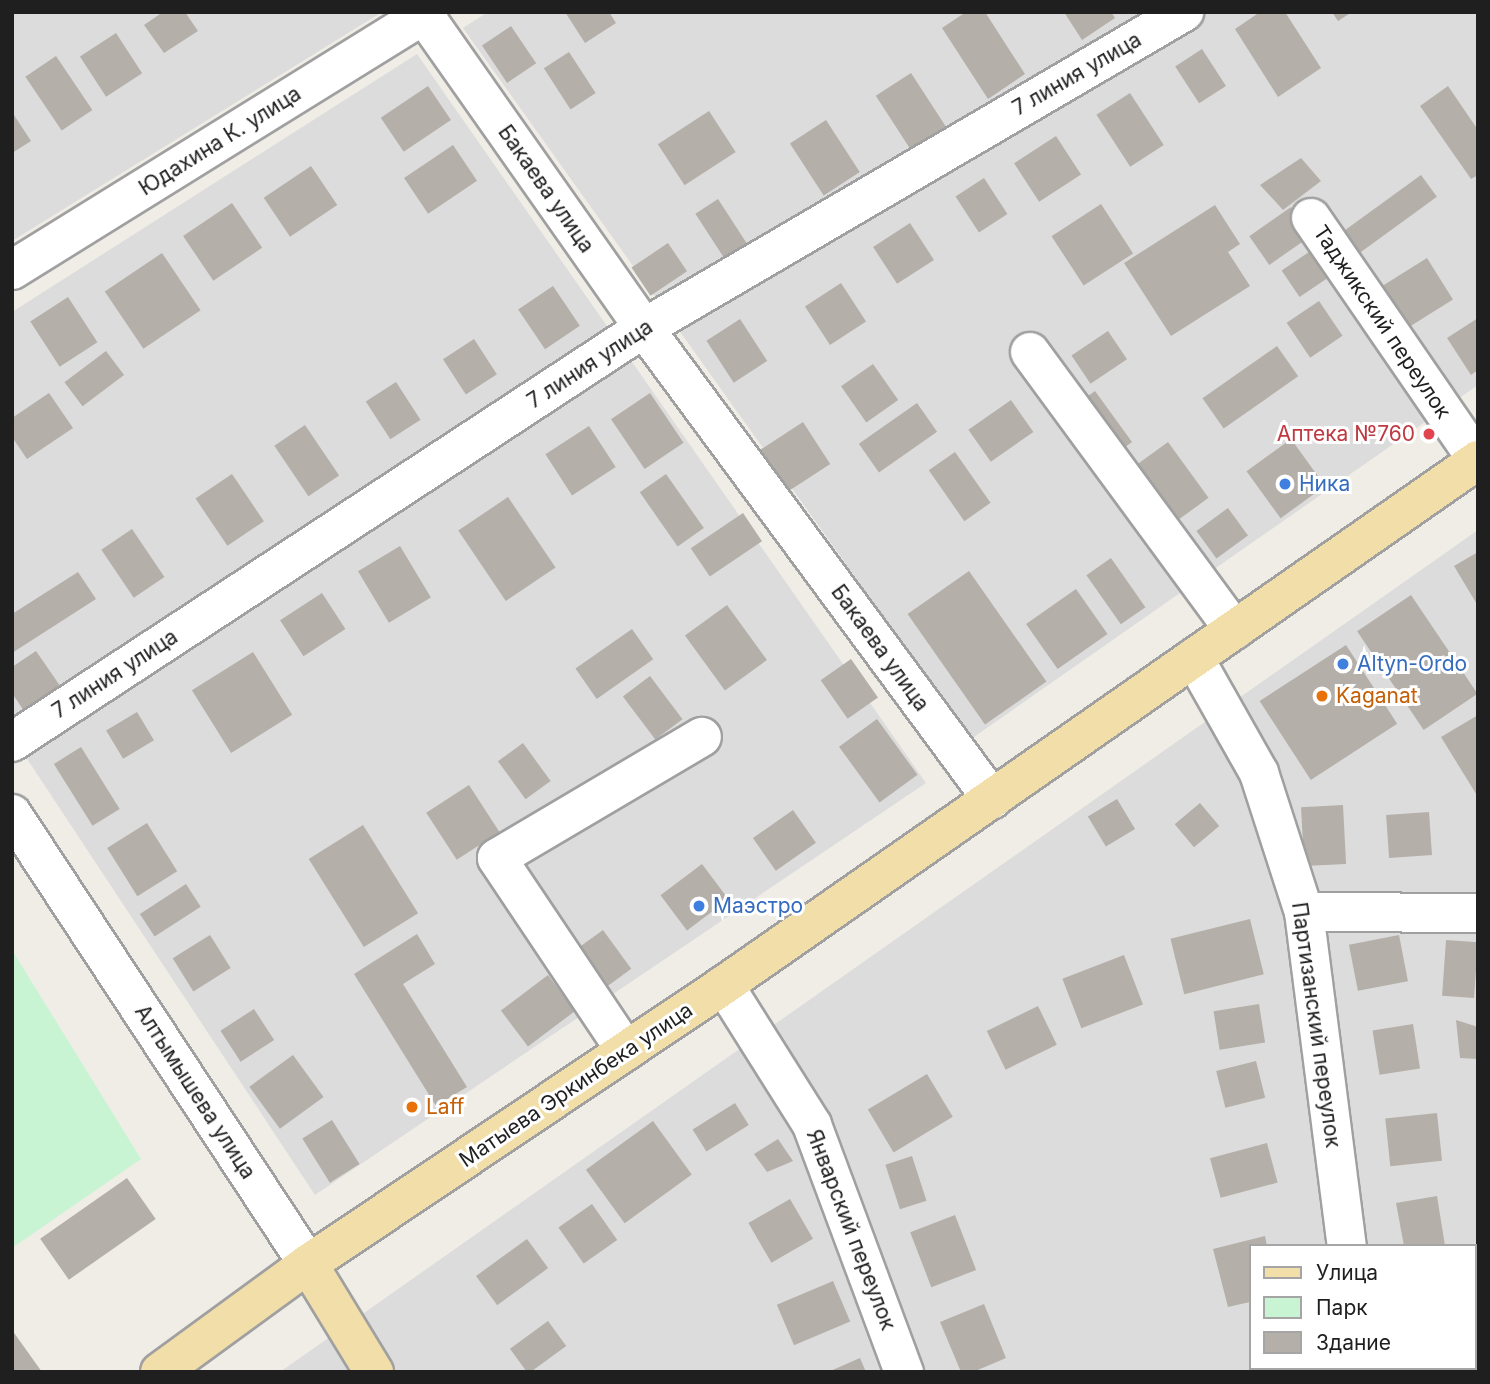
<!DOCTYPE html>
<meta charset="utf-8">
<style>
body{margin:0}
#map{position:relative;width:1490px;height:1384px;overflow:hidden;background:#efede6;font-family:Inter,sans-serif}
div>[style]{position:absolute}
.residential>*{inset:0;background:#dddcdc}
.park>*{inset:0;background:#c8f4d3}
.building>*{inset:0;background:#b4afa9;transform-origin:0 0}
.roads{filter:drop-shadow(2px 0 #a0a0a0) drop-shadow(-2px 0 #a0a0a0) drop-shadow(0 2px #a0a0a0) drop-shadow(0 -2px #a0a0a0)}
.minor>*{height:38px;margin:-19px;padding:0 19px;transform-origin:19px;border-radius:19px;background:#fff}
.major>*{height:38px;margin:-19px;padding:0 19px;transform-origin:19px;border-radius:19px;background:#f2dea8}
.dots>*{width:19px;height:19px;translate:-50% -50%;box-sizing:border-box;border:4px solid #fff;border-radius:50%}
span{translate:-50% -50%;white-space:nowrap;text-align:center;line-height:1.15;-webkit-text-stroke:6px #fff;paint-order:stroke}
.street-label{font-size:21px;color:#1f1f1f}
.health-label{font-size:21px;color:#be3a42}
.right{translate:-100% -50%;text-align:right}
.shop-label{font-size:21px;color:#366cbe}
.left{translate:0 -50%;text-align:left}
.food-label{font-size:21px;color:#c56008}
.frame{position:absolute;inset:0;border:14px solid #1f1f1f;pointer-events:none}
.legend{position:absolute;left:1249px;top:1244px;width:228px;height:126px;box-sizing:border-box;background:#fff;border:2px solid #a5a5a5;margin:0;padding:9px 12px;list-style:none;font-size:21px;color:#1f1f1f}
.legend li{display:flex;align-items:center;gap:14px;height:35px}
.legend b{width:35px;border:2px solid #a5a5a5}
</style>
<div id="map">
<div class="residential">
<i style="clip-path:polygon(12px 12px,382px 12px,12px 241px)"></i>
<i style="clip-path:polygon(488px 12px,1478px 12px,1478px 385px,971px 739px,463px 28px)"></i>
<i style="clip-path:polygon(417px 54px,926px 783px,315px 1195px,12px 736px,12px 312px)"></i>
<i style="clip-path:polygon(evenodd,1478px 530px,1478px 1372px,280px 1372px,1478px 530px,1250px 1246px,1474px 1246px,1474px 1368px,1250px 1368px,1250px 1246px)"></i>
</div>
<div class="park">
<i style="clip-path:polygon(12px 950px,141px 1159px,12px 1248px)"></i>
</div>
<div class="building">
<i style="clip-path:polygon(163px 12px,185px 12px,198px 31px,164px 53px,144px 25px)"></i>
<i style="clip-path:polygon(565px 12px,609px 12px,616px 23px,585px 43px)"></i>
<i style="clip-path:polygon(966px 12px,985px 12px,1025px 74px,988px 99px,942px 28px)"></i>
<i style="clip-path:polygon(1064px 12px,1111px 12px,1115px 18px,1082px 40px)"></i>
<i style="clip-path:polygon(1260px 12px,1285px 12px,1321px 68px,1278px 97px,1235px 29px)"></i>
<i style="clip-path:polygon(1332px 12px,1352px 12px,1338px 21px)"></i>
<i style="left:511px;top:26px;width:45px;height:35px;rotate:56deg"></i>
<i style="left:116px;top:33px;width:48px;height:43px;rotate:57deg"></i>
<i style="left:1202px;top:49px;width:44px;height:32px;rotate:57deg"></i>
<i style="left:569px;top:52px;width:49px;height:30px;rotate:57deg"></i>
<i style="left:56px;top:56px;width:65px;height:37px;rotate:56deg"></i>
<i style="left:911px;top:73px;width:66px;height:42px;rotate:57deg"></i>
<i style="left:428px;top:86px;width:41px;height:57px;rotate:56deg"></i>
<i style="clip-path:polygon(1448px 86px,1478px 130px,1478px 175px,1471px 179px,1420px 106px)"></i>
<i style="left:1130px;top:93px;width:62px;height:40px;rotate:57deg"></i>
<i style="left:709px;top:111px;width:49px;height:61px;rotate:57deg"></i>
<i style="clip-path:polygon(12px 112px,31px 141px,12px 153px)"></i>
<i style="left:826px;top:120px;width:62px;height:43px;rotate:57deg"></i>
<i style="left:1056px;top:136px;width:46px;height:50px;rotate:57deg"></i>
<i style="left:453px;top:145px;width:43px;height:59px;rotate:56deg"></i>
<i style="clip-path:polygon(1301px 158px,1321px 181px,1283px 210px,1260px 185px)"></i>
<i style="left:311px;top:166px;width:47px;height:57px;rotate:56deg"></i>
<i style="left:1421px;top:175px;width:27px;height:103px;rotate:54deg"></i>
<i style="left:984px;top:178px;width:43px;height:34px;rotate:57deg"></i>
<i style="left:718px;top:199px;width:56px;height:27px;rotate:57deg"></i>
<i style="left:232px;top:203px;width:54px;height:59px;rotate:56deg"></i>
<i style="left:1101px;top:204px;width:59px;height:59px;rotate:57deg"></i>
<i style="clip-path:polygon(1215px 205px,1240px 244px,1228px 252px,1250px 286px,1171px 336px,1124px 263px)"></i>
<i style="left:1291px;top:207px;width:35px;height:51px;rotate:55deg"></i>
<i style="left:910px;top:223px;width:44px;height:44px;rotate:57deg"></i>
<i style="left:668px;top:243px;width:34px;height:44px;rotate:56deg"></i>
<i style="left:1309px;top:252px;width:32px;height:33px;rotate:56deg"></i>
<i style="left:162px;top:253px;width:69px;height:69px;rotate:56deg"></i>
<i style="left:1427px;top:258px;width:49px;height:57px;rotate:58deg"></i>
<i style="left:841px;top:283px;width:46px;height:43px;rotate:57deg"></i>
<i style="left:553px;top:286px;width:48px;height:42px;rotate:56deg"></i>
<i style="left:68px;top:297px;width:54px;height:45px;rotate:57deg"></i>
<i style="left:1319px;top:301px;width:42px;height:39px;rotate:56deg"></i>
<i style="clip-path:polygon(1478px 318px,1478px 370px,1471px 375px,1447px 338px)"></i>
<i style="left:740px;top:319px;width:50px;height:40px;rotate:57deg"></i>
<i style="left:1108px;top:331px;width:34px;height:44px;rotate:56deg"></i>
<i style="left:474px;top:339px;width:42px;height:37px;rotate:57deg"></i>
<i style="left:1277px;top:346px;width:37px;height:91px;rotate:55deg"></i>
<i style="left:106px;top:351px;width:30px;height:52px;rotate:53deg"></i>
<i style="left:873px;top:364px;width:44px;height:39px;rotate:55deg"></i>
<i style="left:396px;top:382px;width:45px;height:36px;rotate:57deg"></i>
<i style="left:1095px;top:391px;width:63px;height:24px;rotate:54deg"></i>
<i style="clip-path:polygon(49px 393px,73px 428px,27px 459px,12px 437px,12px 418px)"></i>
<i style="left:650px;top:393px;width:60px;height:47px;rotate:56deg"></i>
<i style="left:1011px;top:400px;width:39px;height:52px;rotate:55deg"></i>
<i style="left:917px;top:403px;width:35px;height:71px;rotate:55deg"></i>
<i style="left:803px;top:422px;width:50px;height:55px;rotate:57deg"></i>
<i style="left:305px;top:425px;width:61px;height:37px;rotate:56deg"></i>
<i style="left:589px;top:426px;width:49px;height:52px;rotate:57deg"></i>
<i style="left:1291px;top:439px;width:58px;height:55px;rotate:54deg"></i>
<i style="left:1168px;top:442px;width:69px;height:43px;rotate:54deg"></i>
<i style="left:955px;top:452px;width:62px;height:32px;rotate:55deg"></i>
<i style="left:232px;top:474px;width:57px;height:44px;rotate:56deg"></i>
<i style="left:666px;top:474px;width:66px;height:32px;rotate:55deg"></i>
<i style="left:508px;top:497px;width:85px;height:60px;rotate:56deg"></i>
<i style="left:1228px;top:508px;width:34px;height:39px;rotate:54deg"></i>
<i style="left:743px;top:513px;width:34px;height:63px;rotate:56deg"></i>
<i style="left:132px;top:529px;width:58px;height:37px;rotate:56deg"></i>
<i style="left:400px;top:546px;width:60px;height:49px;rotate:59deg"></i>
<i style="clip-path:polygon(1478px 552px,1478px 606px,1454px 566px)"></i>
<i style="left:1111px;top:558px;width:60px;height:30px;rotate:55deg"></i>
<i style="left:969px;top:571px;width:135px;height:75px;rotate:55deg"></i>
<i style="clip-path:polygon(78px 572px,96px 599px,12px 653px,12px 614px)"></i>
<i style="left:1076px;top:589px;width:55px;height:61px;rotate:55deg"></i>
<i style="left:322px;top:593px;width:43px;height:50px;rotate:57deg"></i>
<i style="left:1411px;top:595px;width:119px;height:65px;rotate:56deg"></i>
<i style="left:727px;top:605px;width:68px;height:52px;rotate:54deg"></i>
<i style="left:632px;top:629px;width:37px;height:69px;rotate:55deg"></i>
<i style="left:1346px;top:645px;width:94px;height:103px;rotate:57deg"></i>
<i style="clip-path:polygon(36px 651px,65px 693px,28px 717px,12px 693px,12px 667px)"></i>
<i style="left:253px;top:652px;width:74px;height:72px;rotate:58deg"></i>
<i style="left:851px;top:659px;width:47px;height:37px;rotate:55deg"></i>
<i style="left:650px;top:676px;width:54px;height:34px;rotate:53deg"></i>
<i style="left:137px;top:712px;width:33px;height:36px;rotate:59deg"></i>
<i style="clip-path:polygon(1478px 715px,1478px 797px,1441px 737px)"></i>
<i style="left:877px;top:719px;width:69px;height:47px;rotate:54deg"></i>
<i style="left:523px;top:743px;width:47px;height:31px;rotate:54deg"></i>
<i style="left:81px;top:747px;width:73px;height:32px;rotate:58deg"></i>
<i style="left:469px;top:785px;width:56px;height:51px;rotate:57deg"></i>
<i style="left:1117px;top:799px;width:35px;height:34px;rotate:59deg"></i>
<i style="left:1200px;top:803px;width:30px;height:33px;rotate:50deg"></i>
<i style="left:1343px;top:805px;width:59px;height:42px;rotate:87deg"></i>
<i style="left:793px;top:810px;width:40px;height:49px;rotate:55deg"></i>
<i style="left:1429px;top:812px;width:43px;height:43px;rotate:86deg"></i>
<i style="left:147px;top:823px;width:57px;height:47px;rotate:58deg"></i>
<i style="left:363px;top:825px;width:104px;height:64px;rotate:58deg"></i>
<i style="left:702px;top:864px;width:44px;height:52px;rotate:53deg"></i>
<i style="left:186px;top:884px;width:27px;height:55px;rotate:57deg"></i>
<i style="left:1250px;top:919px;width:57px;height:82px;rotate:76deg"></i>
<i style="left:603px;top:930px;width:48px;height:32px;rotate:54deg"></i>
<i style="clip-path:polygon(417px 934px,435px 964px,403px 984px,467px 1087px,436px 1106px,354px 974px)"></i>
<i style="left:210px;top:935px;width:39px;height:44px;rotate:58deg"></i>
<i style="left:1399px;top:935px;width:47px;height:51px;rotate:79deg"></i>
<i style="left:1446px;top:940px;width:32px;height:56px;rotate:4deg"></i>
<i style="left:1124px;top:955px;width:53px;height:66px;rotate:69deg"></i>
<i style="left:548px;top:975px;width:45px;height:59px;rotate:53deg"></i>
<i style="left:1259px;top:1004px;width:39px;height:46px;rotate:81deg"></i>
<i style="left:1038px;top:1006px;width:43px;height:57px;rotate:64deg"></i>
<i style="left:254px;top:1009px;width:37px;height:40px;rotate:57deg"></i>
<i style="clip-path:polygon(1456px 1020px,1478px 1027px,1478px 1059px,1460px 1058px)"></i>
<i style="left:1413px;top:1024px;width:45px;height:41px;rotate:81deg"></i>
<i style="left:293px;top:1055px;width:52px;height:54px;rotate:54deg"></i>
<i style="left:1256px;top:1061px;width:38px;height:41px;rotate:76deg"></i>
<i style="left:927px;top:1074px;width:50px;height:69px;rotate:59deg"></i>
<i style="left:735px;top:1103px;width:26px;height:50px;rotate:58deg"></i>
<i style="left:1437px;top:1113px;width:48px;height:52px;rotate:84deg"></i>
<i style="left:332px;top:1120px;width:52px;height:35px;rotate:58deg"></i>
<i style="left:653px;top:1121px;width:66px;height:83px;rotate:54deg"></i>
<i style="clip-path:polygon(778px 1139px,793px 1161px,767px 1172px,754px 1154px)"></i>
<i style="left:1267px;top:1143px;width:41px;height:59px;rotate:75deg"></i>
<i style="left:912px;top:1156px;width:47px;height:28px;rotate:72deg"></i>
<i style="left:127px;top:1178px;width:50px;height:106px;rotate:55deg"></i>
<i style="clip-path:polygon(1437px 1196px,1445px 1246px,1404px 1246px,1396px 1203px)"></i>
<i style="left:790px;top:1199px;width:46px;height:48px;rotate:60deg"></i>
<i style="left:592px;top:1204px;width:44px;height:41px;rotate:55deg"></i>
<i style="left:955px;top:1215px;width:59px;height:48px;rotate:69deg"></i>
<i style="clip-path:polygon(1265px 1236px,1267px 1246px,1250px 1246px,1250px 1302px,1228px 1307px,1213px 1249px)"></i>
<i style="left:527px;top:1239px;width:36px;height:63px;rotate:54deg"></i>
<i style="left:833px;top:1281px;width:44px;height:61px;rotate:67deg"></i>
<i style="clip-path:polygon(984px 1304px,1006px 1358px,973px 1372px,961px 1372px,940px 1322px)"></i>
<i style="left:548px;top:1321px;width:31px;height:47px;rotate:54deg"></i>
<i style="clip-path:polygon(12px 1330px,42px 1372px,12px 1372px)"></i>
<i style="clip-path:polygon(860px 1358px,866px 1372px,828px 1372px)"></i>
<i style="left:1252px;top:1368px;width:42px;height:4px"></i>
<i style="clip-path:polygon(1453px 1368px,1454px 1372px,1403px 1369px,1410px 1368px)"></i>
</div>
<div class="roads">
<div class="minor">
<i style="left:424px;top:15px;width:383px;rotate:54.9deg"></i>
<i style="left:644px;top:328px;width:586px;rotate:53.54deg"></i>
<i style="left:1311px;top:218px;width:295px;rotate:55.5deg"></i>
<i style="left:12px;top:270px;width:490px;rotate:-31.8deg"></i>
<i style="left:1030px;top:352px;width:345px;rotate:53.7deg"></i>
<i style="left:1194px;top:658px;width:132px;rotate:60.5deg"></i>
<i style="left:1259px;top:773px;width:146px;rotate:72.1deg"></i>
<i style="left:1304px;top:912px;width:337px;rotate:82.7deg"></i>
<i style="left:12px;top:742px;width:756px;rotate:-33.23deg"></i>
<i style="left:644px;top:328px;width:626px;rotate:-30.34deg"></i>
<i style="left:12px;top:814px;width:539px;rotate:56.66deg"></i>
<i style="left:1304px;top:912px;width:174px;rotate:0.3deg"></i>
<i style="left:724px;top:985px;width:165px;rotate:57.8deg"></i>
<i style="left:812px;top:1125px;width:264px;rotate:69.6deg"></i>
<i style="left:626px;top:1051px;width:232px;rotate:-123.8deg"></i>
<i style="left:497px;top:858px;width:238px;rotate:-30.6deg"></i>
<i style="left:1362px;top:1368px;width:4px;rotate:76deg"></i>
</div>
<div class="major">
<i style="left:308px;top:1264px;width:127px;rotate:58.6deg"></i>
<i style="left:160px;top:1372px;width:183px;rotate:-36.1deg"></i>
<i style="left:308px;top:1264px;width:501px;rotate:-33.85deg"></i>
<i style="left:724px;top:985px;width:919px;rotate:-34.85deg"></i>
</div>
</div>
<div class="dots">
<i style="left:1429px;top:434px;background:#e0444e"></i>
<i style="left:1285px;top:484px;background:#3f7fe0"></i>
<i style="left:1343px;top:664px;background:#3f7fe0"></i>
<i style="left:1322px;top:696px;background:#e8710a"></i>
<i style="left:699px;top:906px;background:#3f7fe0"></i>
<i style="left:412px;top:1107px;background:#e8710a"></i>
</div>
<div class="street-label">
<span style="left:1077px;top:74px;rotate:-30deg">7 линия улица</span>
<span style="left:220px;top:141px;rotate:-32deg">Юдахина К. улица</span>
<span style="left:546px;top:189px;rotate:55deg">Бакаева улица</span>
<span style="left:1382px;top:322px;rotate:56deg">Таджикский переулок</span>
<span style="left:590px;top:364px;rotate:-33deg">7 линия улица</span>
<span style="left:880px;top:648px;rotate:54deg">Бакаева улица</span>
<span style="left:115px;top:674px;rotate:-33deg">7 линия улица</span>
<span style="left:1316px;top:1025px;rotate:82deg">Партизанский переулок</span>
<span style="left:576px;top:1085px;rotate:-34deg">Матыева Эркинбека улица</span>
<span style="left:195px;top:1092px;rotate:57deg">Алтымышева улица</span>
<span style="left:851px;top:1230px;rotate:69deg">Январский переулок</span>
</div>
<div class="health-label">
<span class="right" style="left:1415px;top:434px">Аптека №760</span>
</div>
<div class="shop-label">
<span class="left" style="left:1299px;top:484px">Ника</span>
<span class="left" style="left:1357px;top:664px">Altyn-Ordo</span>
<span class="left" style="left:713px;top:906px">Маэстро</span>
</div>
<div class="food-label">
<span class="left" style="left:1336px;top:696px">Kaganat</span>
<span class="left" style="left:426px;top:1107px">Laff</span>
</div>
<div class="frame"></div>
<ul class="legend">
<li><b style="height:9px;background:#f2dea8"></b>Улица</li>
<li><b style="height:19px;background:#c8f4d3"></b>Парк</li>
<li><b style="height:19px;background:#b4afa9"></b>Здание</li>
</ul>
</div>
